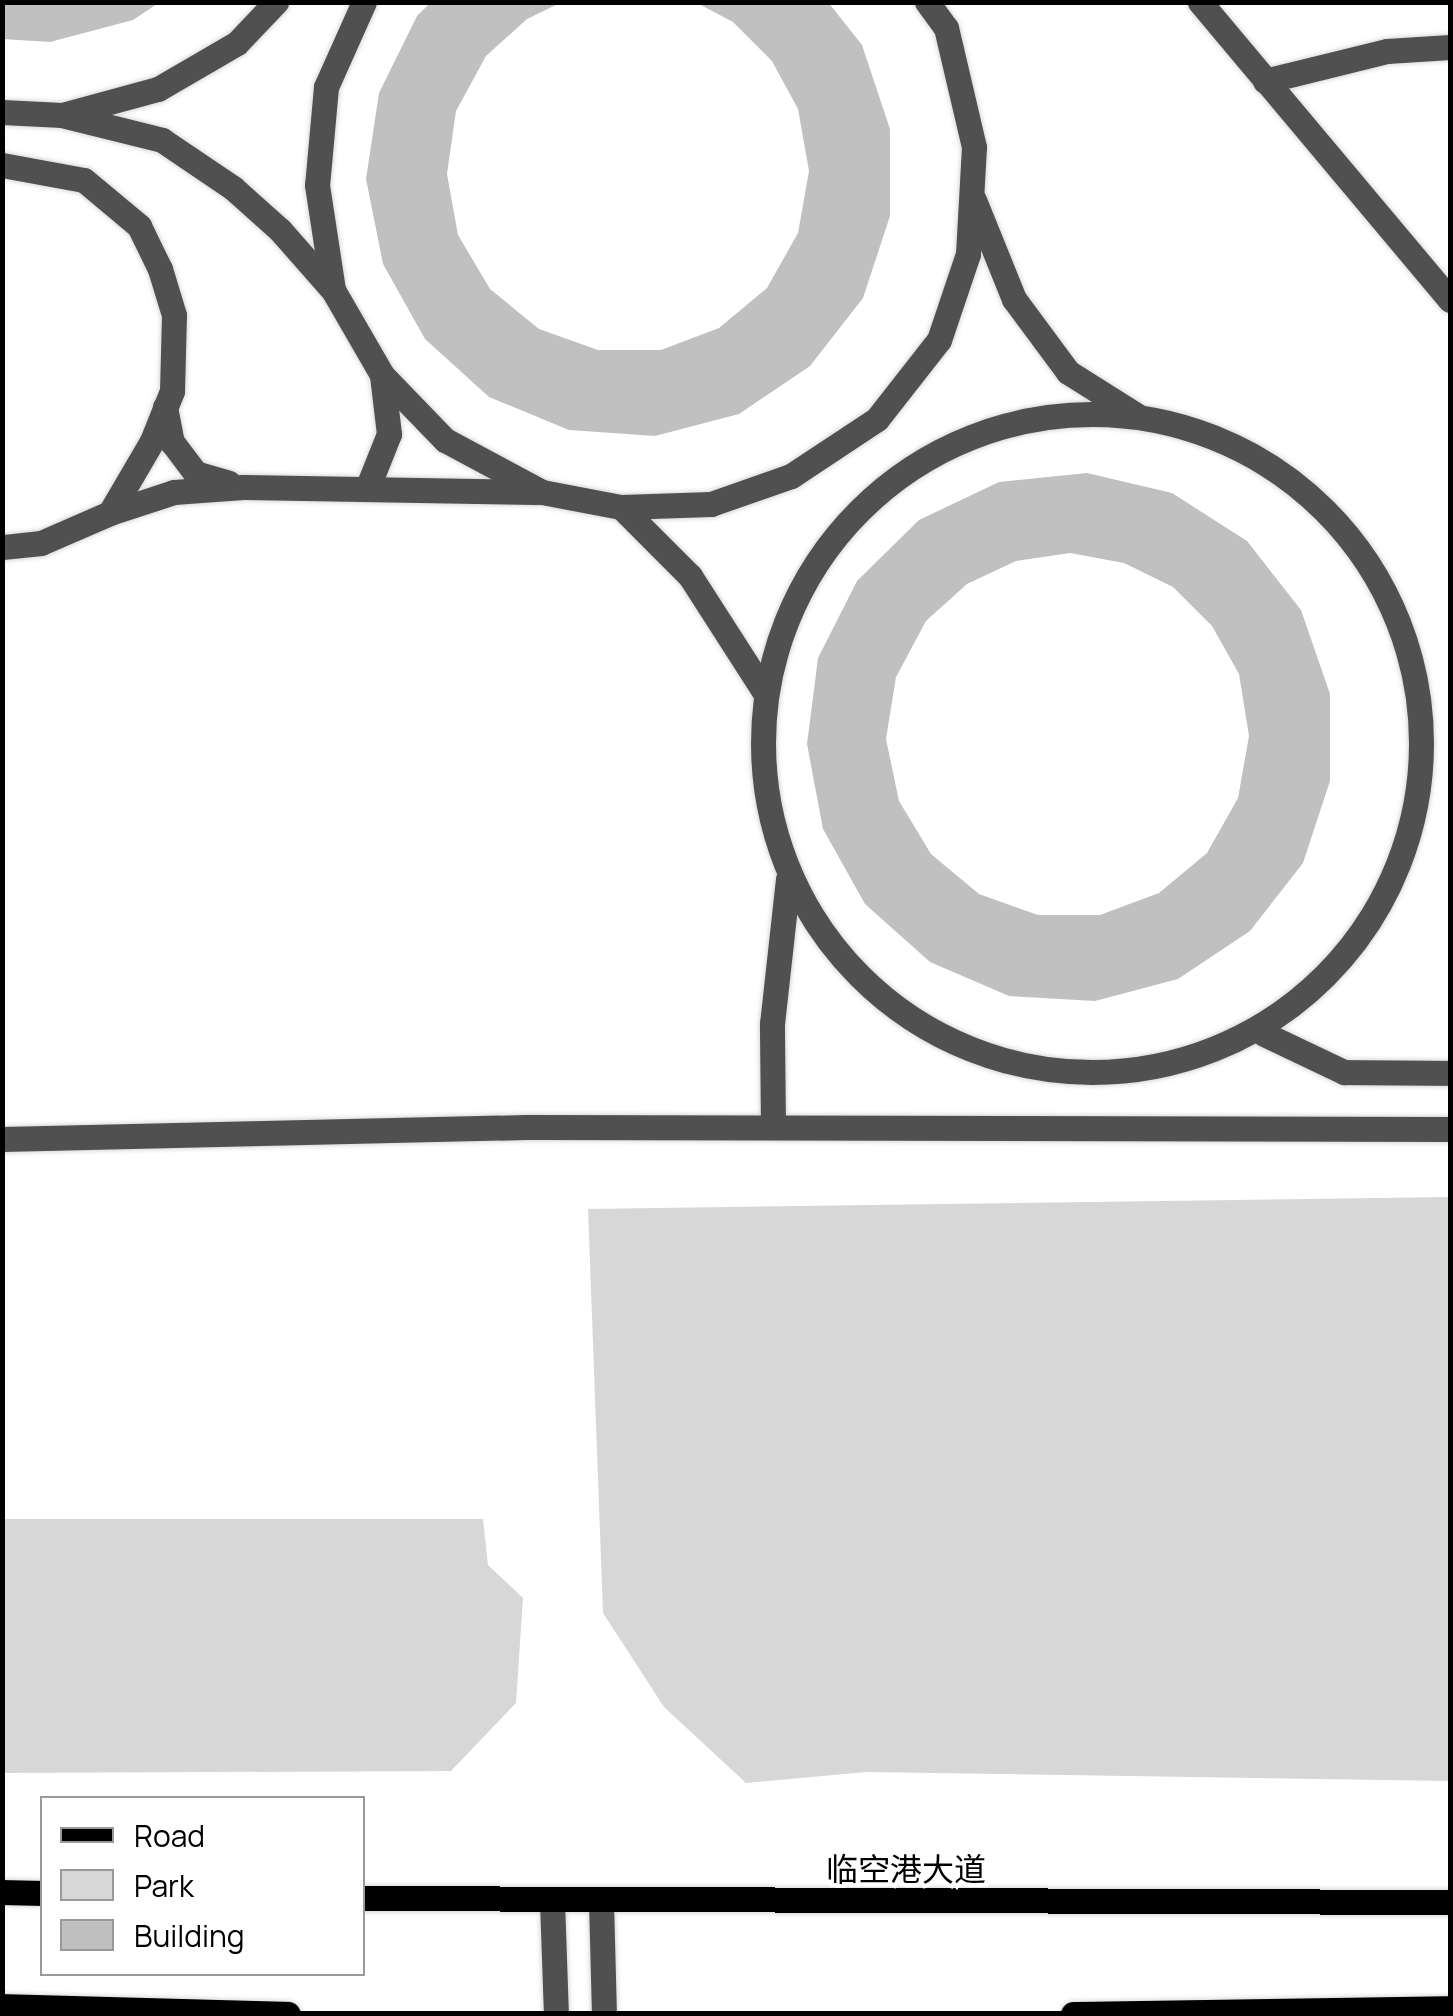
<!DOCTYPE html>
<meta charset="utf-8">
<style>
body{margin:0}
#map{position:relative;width:1453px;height:2016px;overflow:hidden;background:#fff;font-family:Manrope,"Noto Sans SC",sans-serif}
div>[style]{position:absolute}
.green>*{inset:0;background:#d7d7d7}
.building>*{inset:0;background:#c0c0c0}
.roads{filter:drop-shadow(0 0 2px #dbdbdb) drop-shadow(0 0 2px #dbdbdb)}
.minor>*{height:25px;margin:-12.5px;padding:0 12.5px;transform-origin:12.5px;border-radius:12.5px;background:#505050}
.minor>.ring{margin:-12.5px;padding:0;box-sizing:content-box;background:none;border:25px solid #505050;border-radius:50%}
.major>*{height:25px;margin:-12.5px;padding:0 12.5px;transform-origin:12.5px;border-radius:12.5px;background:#000}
span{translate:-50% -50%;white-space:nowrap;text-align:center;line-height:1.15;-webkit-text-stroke:8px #fff;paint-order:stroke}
.street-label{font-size:32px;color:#000}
.frame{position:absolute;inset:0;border:5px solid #000;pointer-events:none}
.legend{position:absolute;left:40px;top:1796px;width:325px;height:180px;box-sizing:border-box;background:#fff;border:2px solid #999;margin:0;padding:12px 18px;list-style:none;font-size:30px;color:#000}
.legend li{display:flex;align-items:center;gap:20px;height:50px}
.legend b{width:50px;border:2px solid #999}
</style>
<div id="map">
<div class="green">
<div style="clip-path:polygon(1450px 1197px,1450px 1781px,866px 1772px,746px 1783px,664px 1707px,603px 1613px,588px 1209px)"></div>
<div style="clip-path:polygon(2px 1519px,483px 1519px,488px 1565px,523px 1598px,516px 1703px,451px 1771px,3px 1773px)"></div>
</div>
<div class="building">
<div style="clip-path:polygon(2px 2px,160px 2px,133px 20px,50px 42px,2px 39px)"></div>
<div style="clip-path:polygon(431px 2px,562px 2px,527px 19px,486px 56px,456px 111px,447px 174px,458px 235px,490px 289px,539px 329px,598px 350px,661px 350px,719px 328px,767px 288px,798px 233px,809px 171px,798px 109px,772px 61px,733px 22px,695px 2px,828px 2px,862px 45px,890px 129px,890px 216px,863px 298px,810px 366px,739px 414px,655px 436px,569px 430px,489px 397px,425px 339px,383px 264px,366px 179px,379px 93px,417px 16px)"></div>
<div style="clip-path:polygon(evenodd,1087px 473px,1172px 493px,1247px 541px,1301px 610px,1330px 694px,1330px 781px,1303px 863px,1250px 931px,1178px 979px,1095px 1001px,1009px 996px,930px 962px,865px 904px,823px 829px,807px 744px,818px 658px,857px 581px,919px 520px,999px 482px,1087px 473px,1070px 553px,1124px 563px,1173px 587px,1212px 626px,1239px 674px,1249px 736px,1238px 798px,1207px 853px,1159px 893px,1100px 915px,1038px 915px,979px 894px,931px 854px,899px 801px,886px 739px,896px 677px,926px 621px,967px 584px,1016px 561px,1070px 553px)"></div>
</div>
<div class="roads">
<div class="minor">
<div style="left:364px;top:2px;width:93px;rotate:114.1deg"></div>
<div style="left:326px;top:87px;width:98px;rotate:95.2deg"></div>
<div style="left:317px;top:185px;width:106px;rotate:81.3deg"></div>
<div style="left:333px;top:290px;width:98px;rotate:60deg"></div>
<div style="left:382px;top:375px;width:91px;rotate:45.9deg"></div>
<div style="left:445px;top:440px;width:110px;rotate:28.2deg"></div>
<div style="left:542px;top:492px;width:80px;rotate:10.8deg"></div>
<div style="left:621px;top:507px;width:90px;rotate:-1.9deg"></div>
<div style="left:711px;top:504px;width:85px;rotate:-19.3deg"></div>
<div style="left:791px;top:476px;width:103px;rotate:-33.5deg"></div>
<div style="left:877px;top:419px;width:100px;rotate:-51.9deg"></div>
<div style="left:939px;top:340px;width:91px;rotate:-71.4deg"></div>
<div style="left:968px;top:254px;width:107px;rotate:-86.8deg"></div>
<div style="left:974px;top:147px;width:122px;rotate:-103.2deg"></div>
<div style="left:946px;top:28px;width:32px;rotate:-126deg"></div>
<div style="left:1200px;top:2px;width:389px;rotate:50deg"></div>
<div style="left:1265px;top:81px;width:126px;rotate:-13.8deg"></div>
<div style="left:1387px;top:51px;width:63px;rotate:-3.6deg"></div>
<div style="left:2px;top:112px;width:60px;rotate:2.9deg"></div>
<div style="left:62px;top:115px;width:99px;rotate:-15.2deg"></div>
<div style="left:158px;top:89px;width:91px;rotate:-30.2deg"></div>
<div style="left:237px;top:43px;width:57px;rotate:-46.4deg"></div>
<div style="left:62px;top:115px;width:103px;rotate:14deg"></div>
<div style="left:162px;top:140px;width:86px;rotate:34.1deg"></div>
<div style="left:233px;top:188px;width:63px;rotate:41.8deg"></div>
<div style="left:280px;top:230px;width:77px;rotate:48.7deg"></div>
<div style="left:2px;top:165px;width:83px;rotate:10.4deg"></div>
<div style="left:84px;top:180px;width:72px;rotate:39.9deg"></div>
<div style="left:139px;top:226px;width:48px;rotate:64deg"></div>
<div style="left:160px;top:269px;width:48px;rotate:73.1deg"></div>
<div style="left:174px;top:315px;width:76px;rotate:91.5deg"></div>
<div style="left:172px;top:391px;width:54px;rotate:111.8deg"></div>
<div style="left:152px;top:441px;width:83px;rotate:120.3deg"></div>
<div style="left:110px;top:513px;width:75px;rotate:156.5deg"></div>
<div style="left:41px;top:543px;width:39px;rotate:174deg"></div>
<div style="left:974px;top:200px;width:107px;rotate:68deg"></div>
<div style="left:1014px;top:299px;width:91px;rotate:53.5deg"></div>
<div style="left:1068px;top:372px;width:83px;rotate:32.2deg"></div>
<div style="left:165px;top:407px;width:36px;rotate:79deg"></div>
<div style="left:172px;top:442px;width:39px;rotate:53deg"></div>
<div style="left:195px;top:473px;width:35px;rotate:16deg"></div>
<div class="ring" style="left:763px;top:414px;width:633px;height:633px"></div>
<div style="left:367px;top:489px;width:59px;rotate:-68.2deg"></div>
<div style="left:389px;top:434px;width:59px;rotate:-96.8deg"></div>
<div style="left:621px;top:507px;width:98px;rotate:45deg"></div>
<div style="left:690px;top:576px;width:139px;rotate:57.3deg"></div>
<div style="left:110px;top:513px;width:67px;rotate:-18.2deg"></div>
<div style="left:174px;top:492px;width:69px;rotate:-4.1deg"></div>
<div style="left:243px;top:487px;width:293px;rotate:1deg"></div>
<div style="left:1264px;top:1034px;width:89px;rotate:25.4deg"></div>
<div style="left:1344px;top:1072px;width:106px;rotate:0.5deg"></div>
<div style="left:773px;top:1127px;width:103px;rotate:-90.6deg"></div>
<div style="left:772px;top:1024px;width:146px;rotate:-83.7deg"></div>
<div style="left:2px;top:1139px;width:524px;rotate:-1.31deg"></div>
<div style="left:526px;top:1127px;width:924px;rotate:0.12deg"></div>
<div style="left:552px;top:1901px;width:113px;rotate:88deg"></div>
<div style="left:601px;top:1901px;width:113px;rotate:88.5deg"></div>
</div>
<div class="major">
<div style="left:2px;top:1892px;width:40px;rotate:1.4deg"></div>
<div style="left:362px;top:1898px;width:1088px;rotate:0.21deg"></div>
<div style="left:2px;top:2006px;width:286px;rotate:1.6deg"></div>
<div style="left:1073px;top:2014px;width:377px;rotate:-0.9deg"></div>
</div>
</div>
<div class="street-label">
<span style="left:906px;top:1869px">临空港大道</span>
</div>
<div class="frame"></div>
<ul class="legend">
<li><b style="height:12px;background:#000"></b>Road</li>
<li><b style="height:28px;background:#d7d7d7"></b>Park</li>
<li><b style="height:28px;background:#c0c0c0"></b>Building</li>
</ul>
</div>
